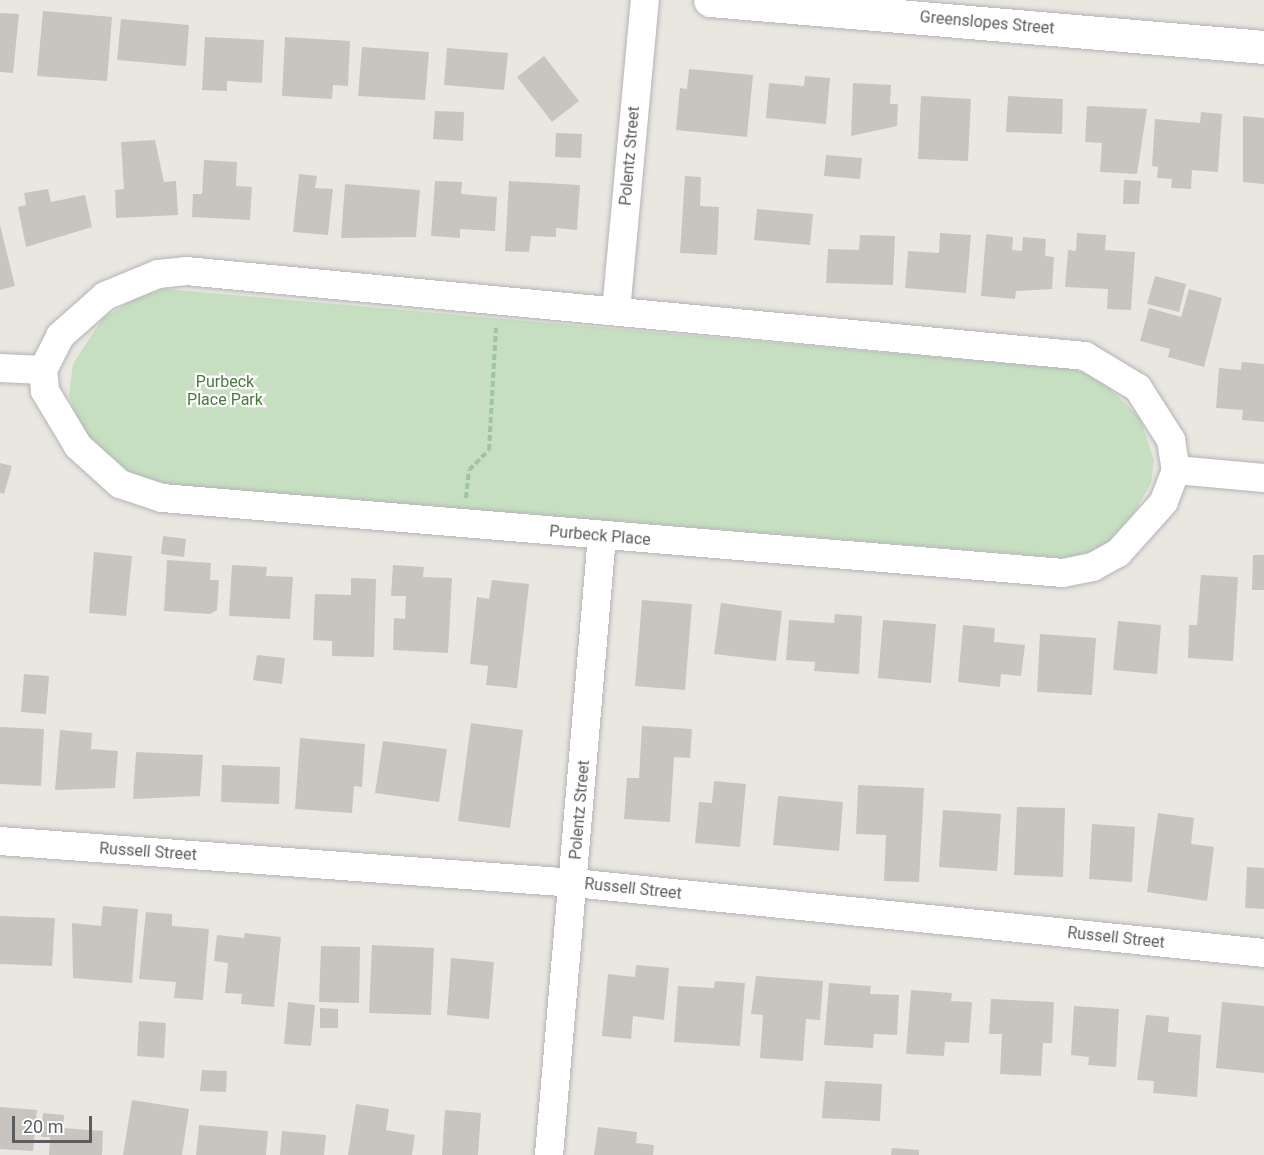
<!DOCTYPE html>
<style>
body{margin:0}
#map{position:relative;width:1264px;height:1155px;overflow:hidden;background:#eae7e1;font-family:Roboto,sans-serif}
div>[style]{position:absolute}
.green>*{inset:0;background:#c6dfc0}
.building>*{inset:0;background:#c8c4c0}
.path>*{height:4px;margin-top:-2px;transform-origin:0;background:repeating-linear-gradient(90deg,#9ec4a1 0 6px,transparent 0 9px)}
.roads{filter:drop-shadow(0 0 2px #b2b4b7) drop-shadow(0 0 2px #b2b4b7)}
.street>*{height:28px;margin:-14px;padding:0 14px;transform-origin:14px;border-radius:14px;background:#fff}
.secondary>*{height:33px;margin:-16.5px;padding:0 16.5px;transform-origin:16.5px;border-radius:16.5px;background:#fff}
span{translate:-50% -50%;white-space:nowrap;text-align:center;line-height:1.15;-webkit-text-stroke:4.5px #fff;paint-order:stroke}
.street-label{font-size:16px;color:#5a5e60}
.park-label{font-size:16px;color:#477b3e}
.scale{position:absolute;left:12px;top:1116px;width:80px;height:27px;box-sizing:border-box;border:3px solid #5a5e60;border-top:0;padding-left:8px;font-size:18px;line-height:21px;white-space:nowrap;color:#5a5e60;-webkit-text-stroke:4px #fff;paint-order:stroke}
</style>
<div id="map">
<div class="green">
<div style="clip-path:polygon(165px 289px,1071px 369px,1100px 379px,1140px 418px,1154px 460px,1151px 483px,1123px 532px,1097px 550px,1066px 558px,153px 483px,122px 471px,99px 452px,80px 426px,69px 396px,73px 364px,102px 319px,138px 297px)"></div>
</div>
<div class="building">
<div style="clip-path:polygon(43px 11px,112px 17px,107px 81px,37px 76px)"></div>
<div style="clip-path:polygon(0 13px,19px 14px,13px 73px,0 72px)"></div>
<div style="clip-path:polygon(121px 19px,189px 25px,186px 66px,117px 60px)"></div>
<div style="clip-path:polygon(205px 37px,264px 40px,262px 83px,227px 81px,227px 91px,202px 90px)"></div>
<div style="clip-path:polygon(285px 37px,350px 41px,348px 86px,333px 85px,332px 99px,282px 96px)"></div>
<div style="clip-path:polygon(362px 47px,429px 52px,425px 100px,358px 96px)"></div>
<div style="clip-path:polygon(447px 48px,508px 53px,504px 90px,444px 85px)"></div>
<div style="clip-path:polygon(544px 56px,579px 101px,552px 122px,517px 77px)"></div>
<div style="clip-path:polygon(689px 69px,753px 75px,747px 137px,676px 130px,680px 88px,687px 89px)"></div>
<div style="clip-path:polygon(805px 76px,830px 78px,826px 124px,766px 118px,769px 83px,804px 86px)"></div>
<div style="clip-path:polygon(853px 83px,891px 85px,890px 104px,898px 104px,897px 126px,851px 136px)"></div>
<div style="clip-path:polygon(921px 96px,971px 99px,968px 161px,918px 159px)"></div>
<div style="clip-path:polygon(1008px 96px,1063px 99px,1062px 134px,1006px 132px)"></div>
<div style="clip-path:polygon(1087px 106px,1147px 109px,1137px 174px,1100px 172px,1102px 143px,1085px 142px)"></div>
<div style="clip-path:polygon(435px 111px,464px 112px,463px 141px,433px 139px)"></div>
<div style="clip-path:polygon(1201px 112px,1222px 114px,1218px 172px,1192px 170px,1191px 189px,1171px 188px,1172px 179px,1157px 178px,1158px 167px,1152px 166px,1155px 119px,1200px 123px)"></div>
<div style="clip-path:polygon(1243px 116px,1264px 118px,1264px 184px,1243px 182px)"></div>
<div style="clip-path:polygon(556px 133px,582px 134px,581px 158px,555px 157px)"></div>
<div style="clip-path:polygon(155px 140px,164px 182px,176px 181px,178px 215px,116px 218px,115px 190px,124px 189px,121px 142px)"></div>
<div style="clip-path:polygon(826px 155px,862px 158px,860px 179px,824px 176px)"></div>
<div style="clip-path:polygon(204px 160px,237px 162px,236px 186px,252px 187px,250px 220px,192px 217px,193px 194px,202px 194px)"></div>
<div style="clip-path:polygon(299px 174px,317px 176px,315px 188px,333px 189px,328px 235px,293px 232px)"></div>
<div style="clip-path:polygon(685px 176px,701px 177px,700px 206px,719px 207px,717px 255px,680px 253px)"></div>
<div style="clip-path:polygon(1124px 180px,1141px 181px,1139px 204px,1123px 204px)"></div>
<div style="clip-path:polygon(435px 181px,462px 182px,461px 194px,497px 197px,495px 231px,460px 229px,460px 238px,431px 236px)"></div>
<div style="clip-path:polygon(509px 181px,580px 185px,577px 230px,556px 228px,556px 237px,531px 236px,529px 252px,505px 251px)"></div>
<div style="clip-path:polygon(345px 184px,420px 190px,416px 237px,341px 238px)"></div>
<div style="clip-path:polygon(48px 189px,51px 202px,85px 195px,92px 227px,26px 247px,18px 207px,26px 205px,24px 193px)"></div>
<div style="clip-path:polygon(757px 209px,813px 214px,810px 245px,754px 240px)"></div>
<div style="clip-path:polygon(0 225px,15px 286px,0 290px)"></div>
<div style="clip-path:polygon(940px 233px,971px 235px,966px 293px,905px 288px,908px 251px,939px 253px)"></div>
<div style="clip-path:polygon(1077px 233px,1106px 235px,1105px 250px,1135px 252px,1131px 310px,1107px 309px,1108px 289px,1065px 287px,1068px 250px,1076px 251px)"></div>
<div style="clip-path:polygon(986px 234px,1013px 237px,1012px 250px,1022px 251px,1023px 237px,1046px 239px,1045px 256px,1054px 257px,1052px 289px,1016px 291px,1015px 299px,981px 296px)"></div>
<div style="clip-path:polygon(860px 235px,895px 236px,893px 285px,826px 283px,828px 249px,859px 250px)"></div>
<div style="clip-path:polygon(1155px 276px,1186px 284px,1179px 312px,1147px 304px)"></div>
<div style="clip-path:polygon(1189px 289px,1222px 298px,1204px 367px,1168px 357px,1170px 349px,1140px 341px,1149px 308px,1181px 317px)"></div>
<div style="clip-path:polygon(1242px 362px,1264px 364px,1264px 422px,1242px 420px,1243px 410px,1216px 408px,1219px 368px,1241px 370px)"></div>
<div style="clip-path:polygon(0 463px,12px 466px,4px 494px,0 493px)"></div>
<div style="clip-path:polygon(163px 536px,186px 539px,184px 557px,161px 554px)"></div>
<div style="clip-path:polygon(94px 552px,132px 556px,126px 616px,89px 613px)"></div>
<div style="clip-path:polygon(1253px 555px,1264px 555px,1264px 590px,1252px 590px)"></div>
<div style="clip-path:polygon(167px 560px,211px 563px,210px 580px,219px 580px,217px 610px,210px 614px,164px 611px)"></div>
<div style="clip-path:polygon(232px 565px,267px 567px,266px 576px,293px 577px,290px 619px,229px 616px)"></div>
<div style="clip-path:polygon(393px 565px,424px 567px,423px 577px,452px 578px,448px 653px,393px 650px,394px 618px,405px 619px,406px 596px,391px 596px)"></div>
<div style="clip-path:polygon(1201px 575px,1238px 577px,1233px 661px,1188px 658px,1189px 625px,1197px 625px)"></div>
<div style="clip-path:polygon(351px 578px,376px 579px,374px 657px,332px 656px,332px 641px,313px 640px,315px 594px,351px 595px)"></div>
<div style="clip-path:polygon(492px 580px,529px 584px,517px 688px,486px 685px,488px 666px,470px 664px,477px 597px,489px 599px)"></div>
<div style="clip-path:polygon(642px 600px,692px 604px,685px 690px,635px 686px)"></div>
<div style="clip-path:polygon(721px 603px,782px 611px,776px 661px,714px 654px)"></div>
<div style="clip-path:polygon(835px 614px,862px 616px,859px 674px,814px 671px,815px 662px,786px 660px,789px 620px,834px 623px)"></div>
<div style="clip-path:polygon(883px 620px,936px 624px,931px 683px,878px 678px)"></div>
<div style="clip-path:polygon(1118px 621px,1161px 625px,1157px 674px,1113px 670px)"></div>
<div style="clip-path:polygon(963px 625px,995px 628px,994px 642px,1025px 645px,1021px 676px,1001px 674px,1000px 687px,958px 682px)"></div>
<div style="clip-path:polygon(1040px 634px,1096px 638px,1092px 695px,1037px 692px)"></div>
<div style="clip-path:polygon(257px 655px,285px 658px,282px 684px,253px 680px)"></div>
<div style="clip-path:polygon(24px 674px,49px 676px,46px 714px,21px 712px)"></div>
<div style="clip-path:polygon(471px 723px,523px 730px,510px 828px,458px 821px)"></div>
<div style="clip-path:polygon(642px 726px,692px 729px,690px 758px,674px 757px,670px 822px,624px 819px,627px 778px,639px 778px)"></div>
<div style="clip-path:polygon(0 727px,44px 729px,41px 786px,0 784px)"></div>
<div style="clip-path:polygon(60px 730px,92px 733px,91px 749px,118px 751px,115px 788px,55px 790px)"></div>
<div style="clip-path:polygon(300px 738px,365px 744px,362px 787px,354px 786px,352px 813px,295px 809px)"></div>
<div style="clip-path:polygon(383px 741px,447px 749px,439px 802px,375px 793px)"></div>
<div style="clip-path:polygon(136px 752px,203px 755px,200px 796px,133px 799px)"></div>
<div style="clip-path:polygon(222px 765px,280px 767px,279px 804px,221px 802px)"></div>
<div style="clip-path:polygon(714px 781px,746px 784px,740px 847px,695px 843px,699px 802px,712px 803px)"></div>
<div style="clip-path:polygon(858px 785px,924px 788px,919px 882px,884px 881px,886px 835px,856px 834px)"></div>
<div style="clip-path:polygon(778px 796px,843px 802px,839px 851px,773px 845px)"></div>
<div style="clip-path:polygon(1017px 807px,1065px 808px,1063px 877px,1014px 875px)"></div>
<div style="clip-path:polygon(943px 810px,1001px 814px,997px 871px,939px 867px)"></div>
<div style="clip-path:polygon(1158px 813px,1194px 818px,1191px 844px,1214px 847px,1207px 901px,1147px 892px)"></div>
<div style="clip-path:polygon(1092px 824px,1135px 827px,1132px 882px,1089px 879px)"></div>
<div style="clip-path:polygon(1247px 867px,1264px 868px,1264px 909px,1245px 908px)"></div>
<div style="clip-path:polygon(103px 906px,138px 909px,132px 983px,73px 978px,72px 923px,101px 926px)"></div>
<div style="clip-path:polygon(146px 912px,172px 914px,172px 926px,209px 929px,203px 1000px,174px 998px,176px 982px,139px 979px)"></div>
<div style="clip-path:polygon(0 916px,55px 918px,52px 966px,0 964px)"></div>
<div style="clip-path:polygon(245px 933px,281px 937px,274px 1007px,241px 1004px,242px 994px,225px 993px,228px 963px,214px 961px,217px 935px,244px 938px)"></div>
<div style="clip-path:polygon(372px 945px,434px 948px,431px 1015px,369px 1013px)"></div>
<div style="clip-path:polygon(321px 946px,360px 947px,359px 1003px,319px 1002px)"></div>
<div style="clip-path:polygon(451px 958px,494px 962px,489px 1019px,447px 1015px)"></div>
<div style="clip-path:polygon(636px 965px,669px 968px,664px 1020px,633px 1016px,631px 1039px,602px 1036px,608px 974px,635px 977px)"></div>
<div style="clip-path:polygon(756px 976px,823px 981px,820px 1020px,806px 1019px,803px 1061px,760px 1058px,763px 1015px,751px 1014px)"></div>
<div style="clip-path:polygon(715px 981px,745px 983px,740px 1046px,674px 1042px,678px 986px,714px 988px)"></div>
<div style="clip-path:polygon(829px 983px,871px 986px,870px 994px,899px 995px,897px 1035px,874px 1034px,873px 1048px,824px 1045px)"></div>
<div style="clip-path:polygon(911px 990px,952px 993px,951px 1001px,972px 1002px,969px 1043px,945px 1042px,944px 1056px,906px 1054px)"></div>
<div style="clip-path:polygon(991px 999px,1054px 1002px,1052px 1043px,1043px 1043px,1041px 1076px,1000px 1074px,1002px 1034px,989px 1034px)"></div>
<div style="clip-path:polygon(288px 1002px,315px 1005px,311px 1046px,284px 1044px)"></div>
<div style="clip-path:polygon(1222px 1002px,1264px 1006px,1264px 1073px,1216px 1068px)"></div>
<div style="clip-path:polygon(1074px 1006px,1119px 1009px,1116px 1067px,1088px 1065px,1089px 1057px,1071px 1055px)"></div>
<div style="clip-path:polygon(320px 1008px,338px 1009px,338px 1028px,320px 1028px)"></div>
<div style="clip-path:polygon(1146px 1015px,1169px 1017px,1168px 1032px,1201px 1035px,1197px 1097px,1153px 1093px,1154px 1081px,1137px 1080px)"></div>
<div style="clip-path:polygon(139px 1021px,166px 1023px,164px 1058px,137px 1056px)"></div>
<div style="clip-path:polygon(202px 1070px,227px 1071px,226px 1092px,200px 1091px)"></div>
<div style="clip-path:polygon(825px 1081px,882px 1084px,880px 1121px,822px 1118px)"></div>
<div style="clip-path:polygon(132px 1100px,189px 1109px,182px 1155px,123px 1155px)"></div>
<div style="clip-path:polygon(356px 1104px,389px 1109px,386px 1130px,415px 1135px,412px 1155px,348px 1155px)"></div>
<div style="clip-path:polygon(0 1107px,37px 1110px,33px 1151px,0 1149px)"></div>
<div style="clip-path:polygon(445px 1110px,481px 1113px,478px 1155px,442px 1155px)"></div>
<div style="clip-path:polygon(43px 1113px,64px 1115px,63px 1128px,103px 1131px,102px 1155px,49px 1155px,50px 1137px,41px 1137px)"></div>
<div style="clip-path:polygon(199px 1125px,268px 1131px,266px 1155px,196px 1155px)"></div>
<div style="clip-path:polygon(598px 1127px,637px 1132px,636px 1143px,654px 1145px,653px 1155px,594px 1155px)"></div>
<div style="clip-path:polygon(282px 1131px,326px 1135px,324px 1155px,280px 1155px)"></div>
<div style="clip-path:polygon(892px 1148px,919px 1150px,919px 1155px,891px 1155px)"></div>
</div>
<div class="path">
<div style="left:466px;top:498px;width:28px;rotate:-84deg"></div>
<div style="left:469px;top:470px;width:28px;rotate:-45deg"></div>
<div style="left:489px;top:450px;width:122px;rotate:-86.7deg"></div>
</div>
<div class="roads">
<div class="street">
<div style="left:186px;top:271px;width:903px;rotate:5.4deg"></div>
<div style="left:1085px;top:356px;width:62px;rotate:31.1deg"></div>
<div style="left:1138px;top:388px;width:62px;rotate:57.6deg"></div>
<div style="left:1171px;top:440px;width:30px;rotate:81deg"></div>
<div style="left:1176px;top:470px;width:34px;rotate:111deg"></div>
<div style="left:1164px;top:502px;width:69px;rotate:132deg"></div>
<div style="left:1118px;top:553px;width:29px;rotate:151deg"></div>
<div style="left:1093px;top:567px;width:31px;rotate:169deg"></div>
<div style="left:1063px;top:573px;width:904px;rotate:-175.24deg"></div>
<div style="left:162px;top:498px;width:44px;rotate:-161.6deg"></div>
<div style="left:120px;top:484px;width:57px;rotate:-137.9deg"></div>
<div style="left:78px;top:446px;width:64px;rotate:-121deg"></div>
<div style="left:45px;top:391px;width:21px;rotate:-95deg"></div>
<div style="left:43px;top:370px;width:38px;rotate:-63deg"></div>
<div style="left:60px;top:336px;width:60px;rotate:-41.6deg"></div>
<div style="left:105px;top:296px;width:57px;rotate:-22.5deg"></div>
<div style="left:158px;top:274px;width:28px;rotate:-6deg"></div>
<div style="left:616px;top:311px;width:312px;rotate:-84.7deg"></div>
<div style="left:0;top:368px;width:43px;rotate:2.7deg"></div>
<div style="left:1176px;top:470px;width:88px;rotate:5.2deg"></div>
<div style="left:0;top:841px;width:576px;rotate:4.18deg"></div>
<div style="left:574px;top:883px;width:694px;rotate:5.79deg"></div>
<div style="left:549px;top:1155px;width:621px;rotate:-85.11deg"></div>
</div>
<div class="secondary">
<div style="left:710px;top:0;width:556px;rotate:4.85deg"></div>
</div>
</div>
<div class="street-label">
<span style="left:987px;top:23px;rotate:5deg">Greenslopes Street</span>
<span style="left:630px;top:156px;rotate:-85deg">Polentz Street</span>
<span style="left:600px;top:536px;rotate:5deg">Purbeck Place</span>
<span style="left:580px;top:810px;rotate:-85deg">Polentz Street</span>
<span style="left:148px;top:852px;rotate:4deg">Russell Street</span>
<span style="left:633px;top:889px;rotate:6deg">Russell Street</span>
<span style="left:1116px;top:938px;rotate:6deg">Russell Street</span>
</div>
<div class="park-label">
<span style="left:225px;top:391px">Purbeck<br>Place Park</span>
</div>
<div class="scale">20 m</div>
</div>
